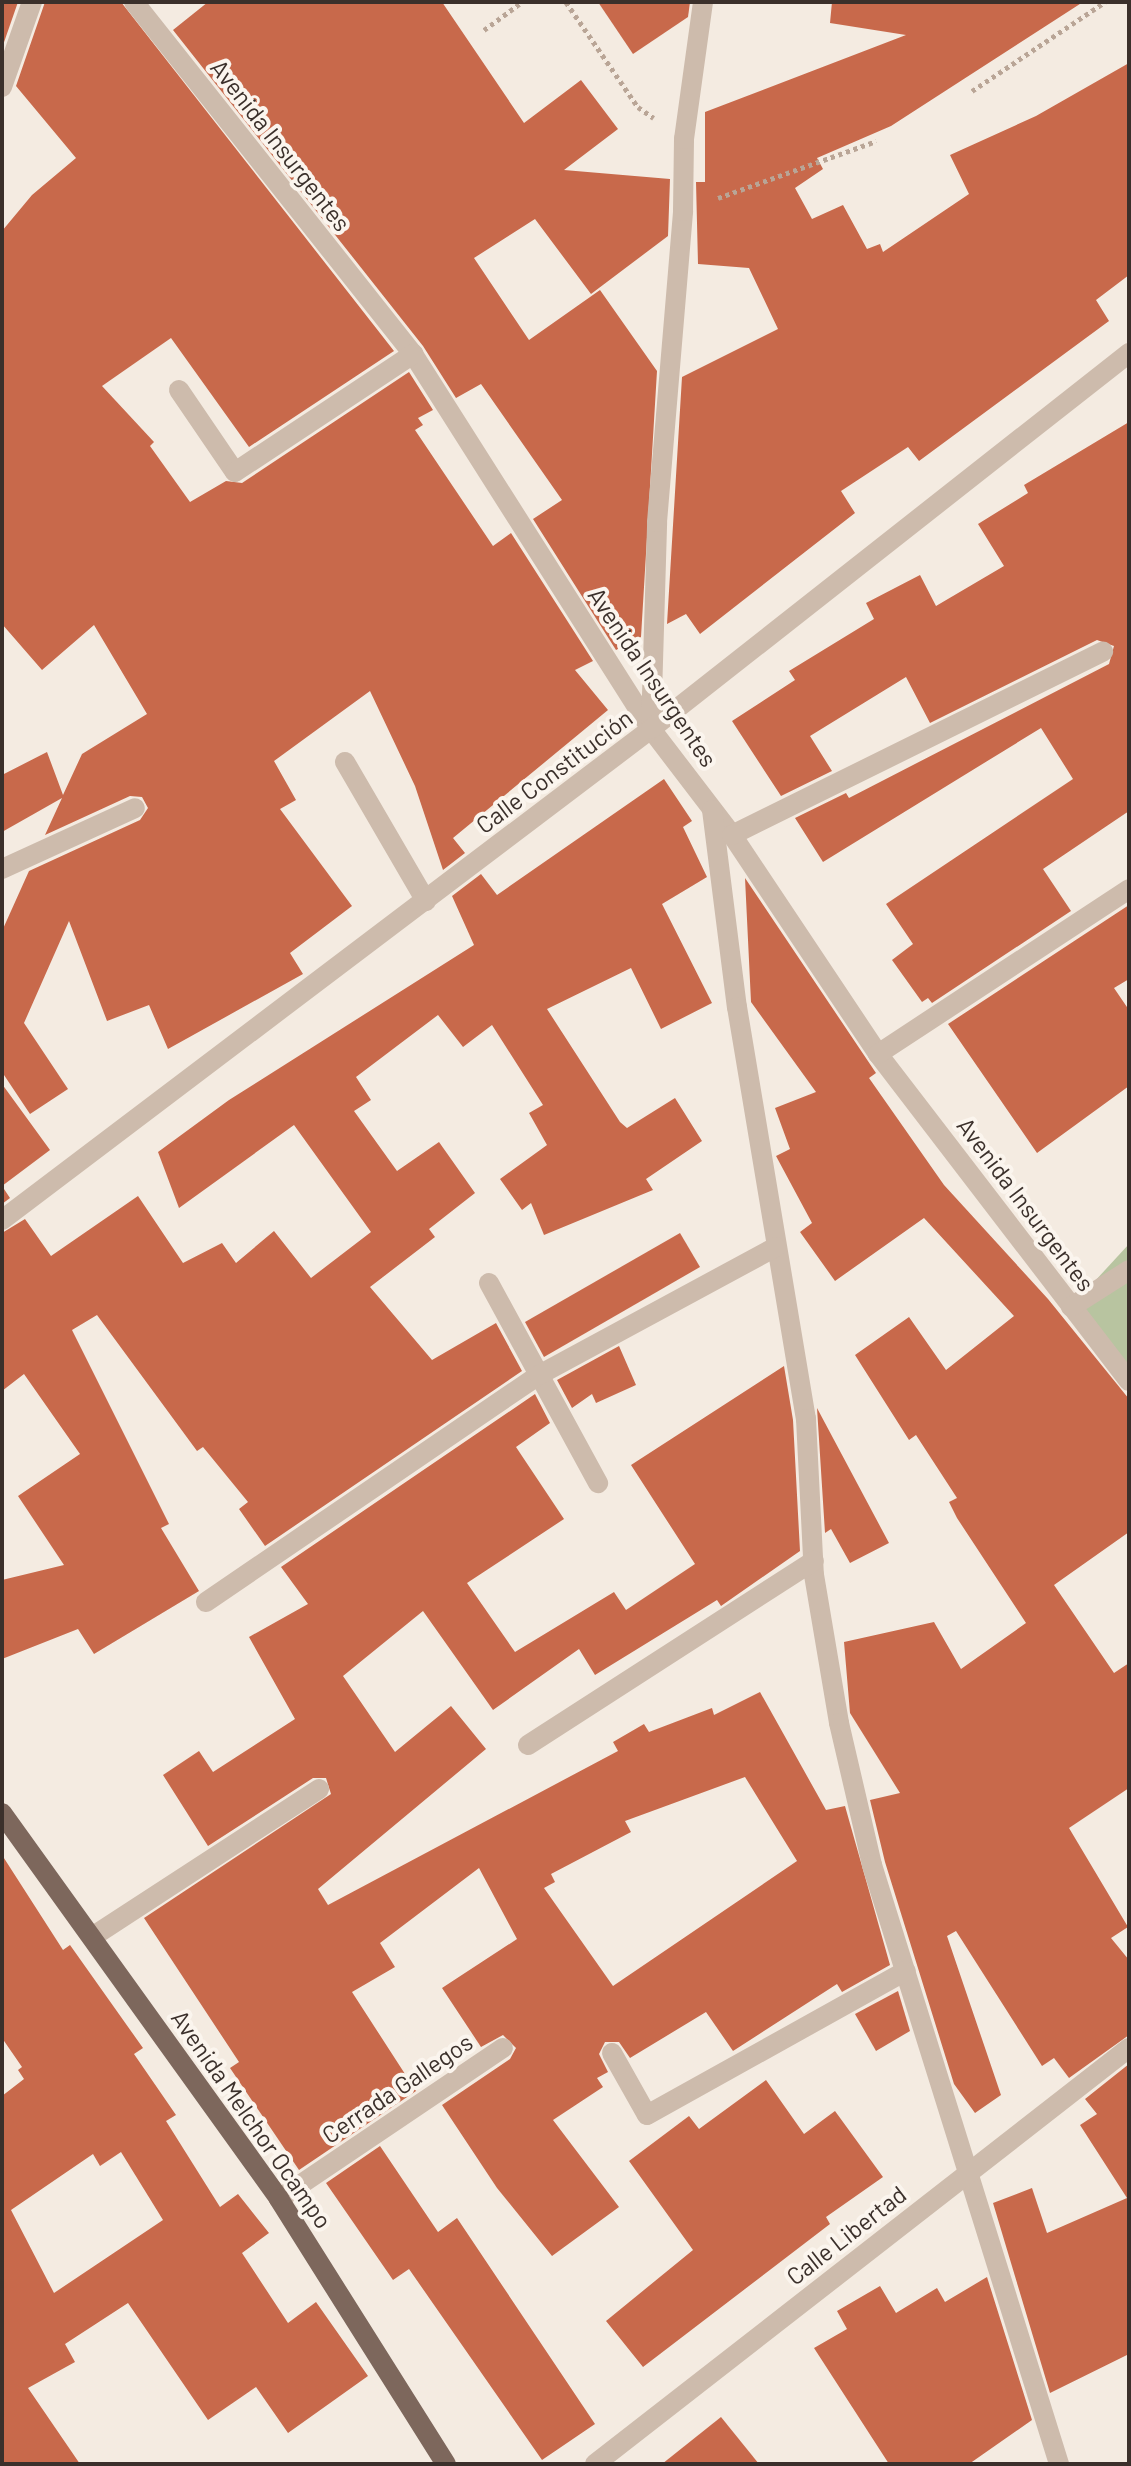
<!DOCTYPE html>
<meta charset="utf-8">
<style>
body{margin:0}
#map{position:relative;width:1131px;height:2466px;overflow:hidden;background:#f4ebe1;font-family:Barlow,sans-serif}
div>[style]{position:absolute}
.green>*{inset:0;background:#b8c4a0}
.building>*{inset:0;background:#c8694b}
.path>*{height:5px;margin-top:-2.5px;transform-origin:0;background:repeating-linear-gradient(90deg,#b9a596 0 4px,transparent 0 8px)}
.minor>*{height:20px;margin:-10px;padding:0 10px;transform-origin:10px;border-radius:10px;background:#cdbbac}
.major>*{height:20px;margin:-10px;padding:0 10px;transform-origin:10px;border-radius:10px;background:#7d675c}
span{translate:-50% -50%;white-space:nowrap;text-align:center;line-height:1.15;-webkit-text-stroke:8px #fbf5ee;paint-order:stroke}
.street-label{font-size:24px;color:#3b302b}
.frame{position:absolute;inset:0;border:4px solid #3b302b;pointer-events:none}
</style>
<div id="map">
<div class="green">
<div style="clip-path:polygon(1129px 1244px,1129px 1384px,1071px 1307px)"></div>
</div>
<div class="building">
<div style="clip-path:polygon(2px 2px,18px 2px,2px 48px)"></div>
<div style="clip-path:polygon(45px 2px,121px 2px,394px 351px,249px 447px,171px 338px,102px 386px,154px 442px,150px 446px,190px 502px,226px 481px,242px 483px,409px 372px,433px 410px,418px 418px,423px 425px,415px 430px,493px 546px,511px 533px,593px 661px,575px 670px,608px 710px,453px 838px,465px 853px,443px 870px,415px 786px,370px 691px,274px 761px,296px 800px,280px 809px,352px 906px,290px 953px,303px 974px,168px 1049px,149px 1005px,107px 1021px,69px 921px,24px 1023px,68px 1089px,30px 1114px,2px 1072px,2px 931px,29px 871px,140px 820px,148px 808px,142px 797px,130px 796px,45px 835px,62px 798px,2px 832px,2px 775px,47px 752px,63px 795px,82px 754px,147px 714px,94px 625px,42px 670px,2px 624px,2px 231px,32px 195px,76px 158px,16px 86px)"></div>
<div style="clip-path:polygon(208px 2px,442px 2px,524px 123px,581px 80px,618px 129px,564px 170px,670px 179px,668px 236px,591px 294px,535px 219px,474px 258px,529px 340px,600px 290px,657px 371px,641px 637px,616px 650px,533px 519px,562px 500px,481px 384px,456px 398px,423px 346px,173px 30px)"></div>
<div style="clip-path:polygon(598px 2px,690px 2px,688px 17px,633px 54px)"></div>
<div style="clip-path:polygon(832px 2px,1083px 2px,891px 126px,817px 158px,823px 169px,795px 188px,812px 219px,843px 205px,867px 249px,880px 244px,883px 252px,969px 194px,950px 155px,1036px 116px,1129px 63px,1129px 275px,1096px 300px,1109px 321px,919px 461px,908px 447px,841px 491px,855px 513px,700px 634px,686px 614px,667px 624px,682px 377px,778px 329px,749px 268px,698px 264px,696px 182px,705px 182px,705px 112px,906px 35px,830px 23px)"></div>
<div style="clip-path:polygon(1129px 422px,1129px 811px,1043px 869px,1071px 911px,932px 1003px,928px 998px,922px 1002px,892px 960px,913px 944px,886px 904px,1073px 779px,1041px 728px,823px 862px,795px 818px,846px 793px,849px 798px,1109px 664px,1114px 646px,1097px 640px,930px 723px,906px 677px,810px 736px,832px 771px,781px 796px,732px 721px,795px 680px,789px 671px,874px 619px,866px 603px,920px 575px,936px 606px,1004px 566px,978px 524px,1028px 493px,1024px 485px)"></div>
<div style="clip-path:polygon(664px 779px,692px 821px,683px 827px,707px 877px,662px 904px,712px 1003px,661px 1029px,631px 968px,547px 1009px,620px 1122px,627px 1128px,675px 1098px,702px 1141px,646px 1179px,653px 1190px,544px 1235px,531px 1203px,522px 1210px,500px 1179px,547px 1145px,529px 1113px,543px 1105px,492px 1025px,463px 1047px,438px 1015px,356px 1077px,371px 1100px,354px 1111px,397px 1171px,439px 1142px,475px 1193px,429px 1229px,435px 1237px,370px 1287px,432px 1360px,496px 1323px,522px 1371px,265px 1546px,239px 1509px,248px 1502px,203px 1447px,197px 1451px,97px 1315px,72px 1330px,169px 1524px,161px 1528px,199px 1591px,94px 1654px,78px 1629px,2px 1659px,2px 1580px,64px 1565px,18px 1496px,80px 1454px,24px 1374px,2px 1391px,2px 1233px,25px 1219px,51px 1256px,138px 1196px,183px 1263px,222px 1243px,236px 1263px,274px 1231px,311px 1278px,371px 1232px,294px 1125px,179px 1208px,158px 1152px,229px 1100px,474px 945px,452px 896px,481px 874px,497px 895px)"></div>
<div style="clip-path:polygon(745px 878px,876px 1073px,869px 1078px,944px 1185px,1048px 1299px,1129px 1399px,1129px 1532px,1054px 1585px,1114px 1673px,1129px 1663px,1129px 1788px,1069px 1828px,1128px 1927px,1111px 1938px,1129px 1960px,1129px 2035px,1069px 2078px,1054px 2058px,1042px 2066px,956px 1931px,947px 1936px,1001px 2095px,975px 2113px,954px 2084px,885px 1862px,870px 1800px,900px 1793px,850px 1713px,844px 1642px,934px 1622px,961px 1669px,1026px 1623px,957px 1518px,949px 1502px,957px 1498px,916px 1435px,909px 1440px,855px 1355px,909px 1317px,946px 1370px,1014px 1316px,924px 1218px,835px 1281px,800px 1232px,812px 1223px,776px 1156px,790px 1149px,775px 1108px,816px 1092px,751px 1002px)"></div>
<div style="clip-path:polygon(1129px 905px,1129px 979px,1114px 988px,1129px 1010px,1129px 1086px,1037px 1153px,948px 1024px)"></div>
<div style="clip-path:polygon(2px 1084px,50px 1150px,2px 1186px,10px 1198px,2px 1204px)"></div>
<div style="clip-path:polygon(680px 1233px,700px 1267px,544px 1357px,525px 1322px)"></div>
<div style="clip-path:polygon(619px 1346px,636px 1385px,596px 1403px,592px 1394px,572px 1408px,557px 1380px)"></div>
<div style="clip-path:polygon(evenodd,784px 1366px,793px 1420px,800px 1551px,721px 1606px,717px 1600px,595px 1675px,579px 1649px,493px 1710px,423px 1611px,343px 1676px,395px 1752px,451px 1706px,486px 1749px,318px 1889px,328px 1905px,618px 1751px,613px 1742px,644px 1724px,649px 1732px,712px 1708px,714px 1715px,760px 1692px,826px 1810px,845px 1806px,890px 1965px,842px 1992px,837px 1984px,733px 2051px,706px 2012px,630px 2058px,619px 2042px,605px 2042px,599px 2054px,608px 2072px,597px 2078px,603px 2087px,553px 2120px,619px 2207px,552px 2256px,497px 2188px,442px 2105px,510px 2059px,516px 2048px,503px 2035px,481px 2047px,442px 1988px,517px 1939px,479px 1868px,380px 1943px,395px 1967px,352px 1992px,416px 2091px,299px 2170px,230px 2068px,239px 2062px,144px 1918px,331px 1794px,326px 1778px,313px 1778px,208px 1846px,163px 1775px,199px 1751px,213px 1772px,295px 1719px,249px 1637px,308px 1604px,281px 1567px,535px 1394px,550px 1423px,516px 1447px,564px 1519px,467px 1583px,515px 1652px,614px 1592px,626px 1610px,695px 1564px,631px 1465px,784px 1366px,745px 1777px,797px 1861px,613px 1986px,544px 1888px,555px 1882px,551px 1874px,631px 1832px,625px 1821px,745px 1777px)"></div>
<div style="clip-path:polygon(817px 1408px,889px 1543px,850px 1563px,831px 1529px,825px 1533px)"></div>
<div style="clip-path:polygon(evenodd,2px 1855px,63px 1950px,70px 1945px,143px 2048px,134px 2054px,176px 2115px,166px 2121px,220px 2207px,238px 2194px,269px 2233px,242px 2253px,288px 2323px,316px 2302px,368px 2376px,288px 2433px,256px 2387px,208px 2420px,128px 2303px,65px 2344px,75px 2362px,28px 2388px,80px 2464px,2px 2464px,2px 2096px,24px 2079px,18px 2070px,22px 2067px,2px 2038px,2px 1855px,121px 2152px,163px 2220px,54px 2293px,11px 2210px,93px 2154px,100px 2166px,121px 2152px)"></div>
<div style="clip-path:polygon(898px 1991px,910px 2031px,876px 2051px,855px 2014px)"></div>
<div style="clip-path:polygon(1129px 2064px,1129px 2354px,1050px 2393px,993px 2203px,1032px 2188px,1047px 2233px,1127px 2198px,1080px 2125px,1097px 2114px,1085px 2099px)"></div>
<div style="clip-path:polygon(766px 2080px,804px 2134px,835px 2111px,883px 2177px,826px 2217px,830px 2224px,643px 2367px,606px 2321px,693px 2250px,629px 2161px,689px 2116px,699px 2129px)"></div>
<div style="clip-path:polygon(380px 2146px,438px 2232px,457px 2218px,595px 2424px,542px 2460px,409px 2269px,393px 2280px,326px 2183px)"></div>
<div style="clip-path:polygon(987px 2277px,1032px 2420px,969px 2464px,889px 2464px,814px 2348px,847px 2329px,837px 2311px,880px 2286px,896px 2313px,937px 2288px,945px 2302px)"></div>
<div style="clip-path:polygon(721px 2417px,759px 2464px,662px 2464px)"></div>
</div>
<div class="path">
<div style="left:566px;top:2px;width:127px;rotate:55.6deg"></div>
<div style="left:638px;top:107px;width:19px;rotate:35deg"></div>
<div style="left:484px;top:30px;width:47px;rotate:-36.4deg"></div>
<div style="left:972px;top:91px;width:160px;rotate:-33.8deg"></div>
<div style="left:718px;top:198px;width:168px;rotate:-19.8deg"></div>
</div>
<div class="minor">
<div style="left:134px;top:2px;width:449px;rotate:51.6deg"></div>
<div style="left:413px;top:354px;width:444px;rotate:57.6deg"></div>
<div style="left:651px;top:729px;width:133px;rotate:52.6deg"></div>
<div style="left:732px;top:835px;width:263px;rotate:56.3deg"></div>
<div style="left:878px;top:1054px;width:412px;rotate:52.5deg"></div>
<div style="left:2px;top:87px;width:90px;rotate:-70.6deg"></div>
<div style="left:179px;top:390px;width:99px;rotate:55.7deg"></div>
<div style="left:235px;top:472px;width:214px;rotate:-33.5deg"></div>
<div style="left:651px;top:729px;width:207px;rotate:-88.3deg"></div>
<div style="left:657px;top:522px;width:312px;rotate:-85.2deg"></div>
<div style="left:683px;top:211px;width:72px;rotate:-89.2deg"></div>
<div style="left:684px;top:139px;width:138px;rotate:-82.1deg"></div>
<div style="left:345px;top:762px;width:161px;rotate:59.8deg"></div>
<div style="left:712px;top:810px;width:199px;rotate:82.8deg"></div>
<div style="left:737px;top:1007px;width:418px;rotate:80.5deg"></div>
<div style="left:806px;top:1419px;width:156px;rotate:87.1deg"></div>
<div style="left:814px;top:1575px;width:150px;rotate:80.4deg"></div>
<div style="left:839px;top:1723px;width:146px;rotate:76.9deg"></div>
<div style="left:872px;top:1865px;width:628px;rotate:72.66deg"></div>
<div style="left:732px;top:835px;width:414px;rotate:-26.3deg"></div>
<div style="left:2px;top:869px;width:146px;rotate:-24.6deg"></div>
<div style="left:878px;top:1054px;width:300px;rotate:-33.3deg"></div>
<div style="left:2px;top:1220px;width:814px;rotate:-37.11deg"></div>
<div style="left:651px;top:729px;width:608px;rotate:-38.19deg"></div>
<div style="left:489px;top:1283px;width:228px;rotate:61.4deg"></div>
<div style="left:1071px;top:1307px;width:69px;rotate:-32.5deg"></div>
<div style="left:206px;top:1602px;width:403px;rotate:-34.3deg"></div>
<div style="left:539px;top:1375px;width:269px;rotate:-28.4deg"></div>
<div style="left:528px;top:1745px;width:340px;rotate:-32.8deg"></div>
<div style="left:92px;top:1937px;width:271px;rotate:-33.1deg"></div>
<div style="left:612px;top:2053px;width:71px;rotate:60.6deg"></div>
<div style="left:647px;top:2115px;width:296px;rotate:-29.1deg"></div>
<div style="left:279px;top:2199px;width:270px;rotate:-34deg"></div>
<div style="left:595px;top:2464px;width:677px;rotate:-37.92deg"></div>
</div>
<div class="major">
<div style="left:2px;top:1813px;width:475px;rotate:54.3deg"></div>
<div style="left:279px;top:2199px;width:313px;rotate:57.8deg"></div>
</div>
<div class="street-label">
<span style="left:281px;top:145px;rotate:52deg">Avenida Insurgentes</span>
<span style="left:653px;top:677px;rotate:56deg">Avenida Insurgentes</span>
<span style="left:554px;top:771px;rotate:-37deg">Calle Constitución</span>
<span style="left:1026px;top:1204px;rotate:53deg">Avenida Insurgentes</span>
<span style="left:397px;top:2088px;rotate:-34deg">Cerrada Gallegos</span>
<span style="left:252px;top:2119px;rotate:55deg">Avenida Melchor Ocampo</span>
<span style="left:846px;top:2235px;rotate:-38deg">Calle Libertad</span>
</div>
<div class="frame"></div>
</div>
